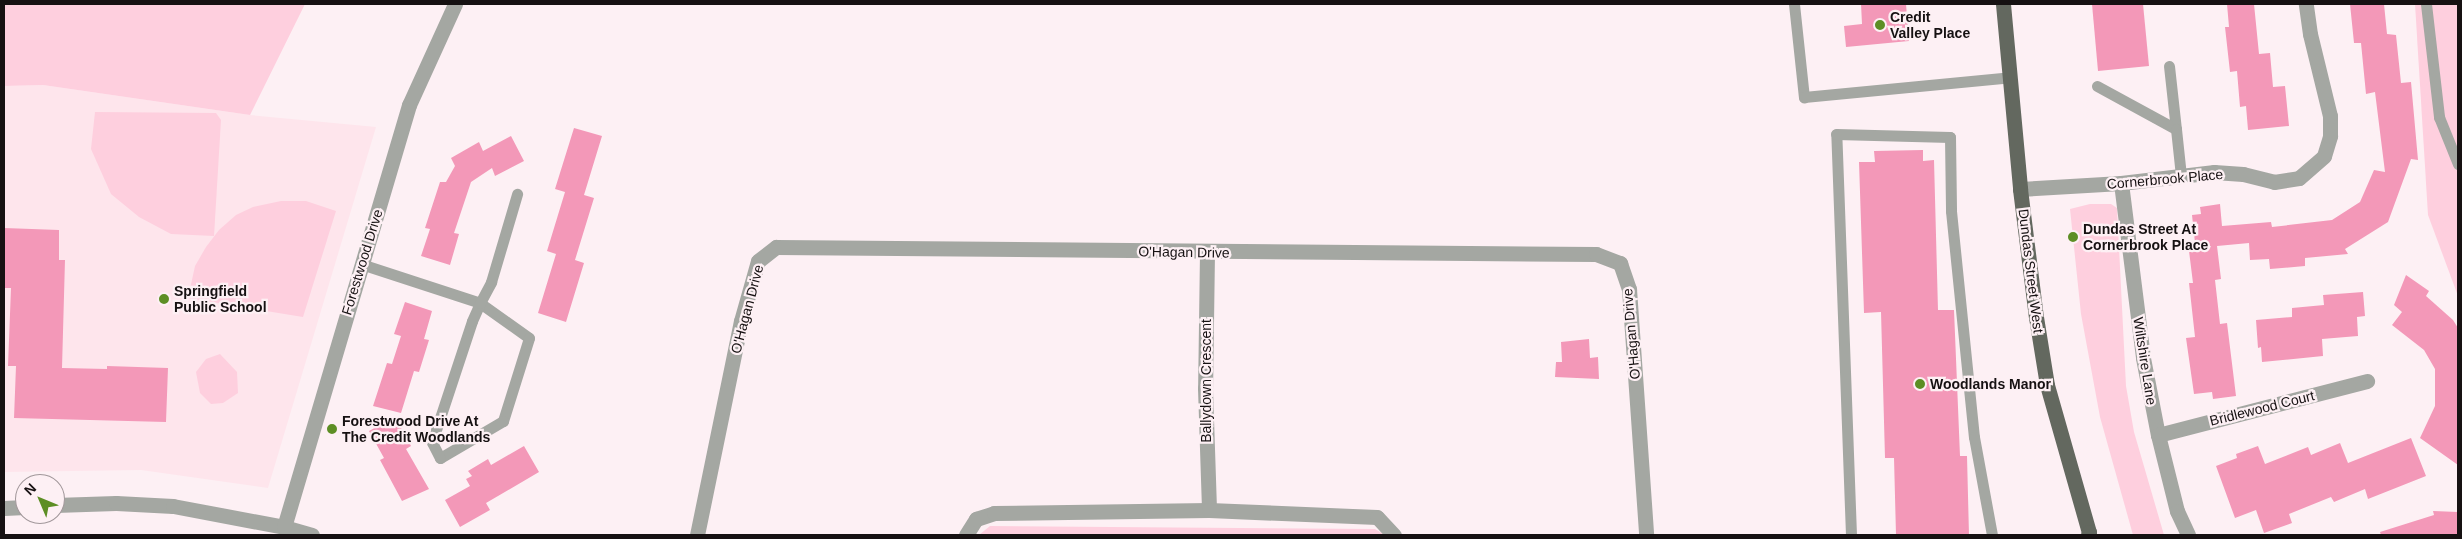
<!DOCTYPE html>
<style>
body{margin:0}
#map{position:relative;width:2462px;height:539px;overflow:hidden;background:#fdf0f4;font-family:Helvetica,sans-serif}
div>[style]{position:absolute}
.built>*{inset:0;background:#fee5ec}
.green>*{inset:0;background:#fecfde}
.building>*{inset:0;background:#f398b8}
.service>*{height:11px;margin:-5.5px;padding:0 5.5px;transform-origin:5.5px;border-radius:5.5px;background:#a4a7a2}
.minor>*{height:15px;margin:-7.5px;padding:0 7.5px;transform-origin:7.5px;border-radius:7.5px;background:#a4a7a2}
.tertiary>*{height:15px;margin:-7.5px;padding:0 7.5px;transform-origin:7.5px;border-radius:7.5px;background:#a4a7a2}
.primary>*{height:15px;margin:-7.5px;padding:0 7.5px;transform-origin:7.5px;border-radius:7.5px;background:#63685f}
.dots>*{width:14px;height:14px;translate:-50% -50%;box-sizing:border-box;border:2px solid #fdf0f4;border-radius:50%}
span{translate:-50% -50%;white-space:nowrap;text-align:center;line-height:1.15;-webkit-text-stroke:4.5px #fdf0f4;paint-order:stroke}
.poi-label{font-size:14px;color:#161112;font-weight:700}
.left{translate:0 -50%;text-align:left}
.street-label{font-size:14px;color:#161112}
.frame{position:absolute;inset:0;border:5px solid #161112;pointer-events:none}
.north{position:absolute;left:15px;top:474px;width:50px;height:50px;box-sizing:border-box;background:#fdf0f4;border:1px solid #a1979a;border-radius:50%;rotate:315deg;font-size:14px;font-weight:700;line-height:20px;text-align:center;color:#161112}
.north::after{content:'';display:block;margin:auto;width:18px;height:22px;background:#5d8e24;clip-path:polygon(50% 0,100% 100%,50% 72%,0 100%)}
</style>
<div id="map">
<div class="built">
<div style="clip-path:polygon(43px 85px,250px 115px,376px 127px,268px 488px,141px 470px,4px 472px,4px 86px)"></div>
</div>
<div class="green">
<div style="clip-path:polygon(4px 4px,305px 4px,250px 115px,43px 85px,4px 86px)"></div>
<div style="clip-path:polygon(2415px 4px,2458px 4px,2458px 296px,2428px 215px)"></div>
<div style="clip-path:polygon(95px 112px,216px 113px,221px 120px,214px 236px,171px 234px,139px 217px,111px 194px,91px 149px)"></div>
<div style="clip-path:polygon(281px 201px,306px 201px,336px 211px,303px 317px,188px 298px,195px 266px,206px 247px,219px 230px,236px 215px,253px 207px)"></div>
<div style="clip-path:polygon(2090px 204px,2111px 204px,2117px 208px,2126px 386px,2134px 432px,2164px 535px,2133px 535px,2100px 417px,2081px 314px,2070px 209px)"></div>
<div style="clip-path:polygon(220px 354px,237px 372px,238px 393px,223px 403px,211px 404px,200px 393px,196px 372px,206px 359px)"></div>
<div style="clip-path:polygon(990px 526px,1375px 529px,1385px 535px,979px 535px)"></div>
</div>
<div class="building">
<div style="clip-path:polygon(1861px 4px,1906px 4px,1909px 41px,1846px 47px,1844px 26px,1862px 24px)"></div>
<div style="clip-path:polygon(2092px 4px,2143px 4px,2149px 66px,2098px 71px)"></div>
<div style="clip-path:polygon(2227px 4px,2254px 4px,2259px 54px,2270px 53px,2273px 87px,2285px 86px,2289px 126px,2248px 130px,2246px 106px,2240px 107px,2237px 71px,2230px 72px,2225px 27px,2229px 27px)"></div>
<div style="clip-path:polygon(2350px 4px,2384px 4px,2387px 34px,2396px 35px,2401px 83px,2411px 82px,2418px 160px,2411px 159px,2388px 222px,2345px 249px,2348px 254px,2305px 258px,2305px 266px,2270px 269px,2269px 259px,2250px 260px,2249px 243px,2217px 246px,2221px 279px,2215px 280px,2220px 324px,2227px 323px,2236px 396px,2213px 399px,2212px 392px,2194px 394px,2186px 338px,2195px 337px,2189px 283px,2193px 283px,2188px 243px,2195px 243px,2192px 215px,2201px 214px,2200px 207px,2220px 204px,2222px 226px,2271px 222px,2272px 227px,2332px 220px,2360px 202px,2374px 170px,2385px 172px,2375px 92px,2366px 94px,2361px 43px,2354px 43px)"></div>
<div style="clip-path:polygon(574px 128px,602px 136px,584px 195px,594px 198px,575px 260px,584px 263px,566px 322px,538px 313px,556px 254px,547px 251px,565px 192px,555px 189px)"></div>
<div style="clip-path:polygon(511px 136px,524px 161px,495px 176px,492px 168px,471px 182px,454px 233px,459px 234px,450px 265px,421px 256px,430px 229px,425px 228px,440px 182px,446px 182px,455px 166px,451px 158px,479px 142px,483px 151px)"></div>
<div style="clip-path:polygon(1923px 150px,1923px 161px,1934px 160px,1938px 310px,1954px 310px,1960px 456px,1967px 456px,1969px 535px,1896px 535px,1894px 458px,1885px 458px,1881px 312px,1864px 313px,1859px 162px,1875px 162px,1874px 151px)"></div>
<div style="clip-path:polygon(4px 228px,59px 230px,59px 260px,65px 260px,62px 368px,107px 369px,107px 366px,168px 368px,166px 422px,14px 418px,16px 366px,8px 366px,11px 288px,4px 288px)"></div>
<div style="clip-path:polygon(2406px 275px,2429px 291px,2426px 296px,2453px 320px,2458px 328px,2458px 465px,2420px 438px,2435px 406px,2435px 369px,2424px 350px,2392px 325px,2402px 312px,2394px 305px)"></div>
<div style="clip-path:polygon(2363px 292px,2365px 316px,2357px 317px,2358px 336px,2322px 339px,2323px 356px,2262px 362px,2261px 347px,2258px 348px,2256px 320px,2292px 317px,2292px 308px,2324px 305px,2323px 295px)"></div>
<div style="clip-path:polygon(405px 302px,432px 311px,424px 339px,429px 340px,419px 372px,414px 371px,401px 413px,373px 406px,387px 363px,392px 364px,401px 336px,394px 334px)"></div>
<div style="clip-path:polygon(1589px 339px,1590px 358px,1598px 357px,1599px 379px,1555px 377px,1556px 362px,1562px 362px,1561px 342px)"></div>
<div style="clip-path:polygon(395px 417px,411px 446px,406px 449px,429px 489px,402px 501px,380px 460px,384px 458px,369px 431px)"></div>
<div style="clip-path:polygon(2411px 438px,2426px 476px,2368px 499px,2365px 489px,2334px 502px,2331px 497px,2289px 514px,2292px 523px,2264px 533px,2256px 510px,2235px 518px,2216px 466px,2237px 458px,2236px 454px,2258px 446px,2265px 464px,2308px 447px,2311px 455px,2340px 443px,2348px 463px)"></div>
<div style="clip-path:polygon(524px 446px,539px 472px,486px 503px,490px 510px,460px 527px,445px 500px,470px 486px,466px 479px,472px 476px,468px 471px,488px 459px,491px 465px)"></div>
<div style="clip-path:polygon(2433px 511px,2458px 512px,2458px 535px,2381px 535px,2380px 532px,2434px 515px)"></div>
</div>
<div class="service">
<div style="left:1794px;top:4px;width:94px;rotate:83.9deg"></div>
<div style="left:1804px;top:97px;width:207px;rotate:-5.5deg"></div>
<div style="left:2426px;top:4px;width:114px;rotate:83.4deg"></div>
<div style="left:2439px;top:117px;width:51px;rotate:68deg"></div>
<div style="left:2169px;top:66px;width:63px;rotate:83.7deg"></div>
<div style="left:2097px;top:86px;width:90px;rotate:28.6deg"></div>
<div style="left:2176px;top:129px;width:47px;rotate:83.9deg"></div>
<div style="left:361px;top:264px;width:125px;rotate:18.1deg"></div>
<div style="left:480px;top:303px;width:60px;rotate:35.5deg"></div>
<div style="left:529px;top:338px;width:87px;rotate:107.4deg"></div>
<div style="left:503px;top:421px;width:73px;rotate:149.6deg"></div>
<div style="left:440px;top:458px;width:18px;rotate:-117deg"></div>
<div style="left:432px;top:442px;width:127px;rotate:-71.7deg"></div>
<div style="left:472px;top:321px;width:20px;rotate:-66deg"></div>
<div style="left:480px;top:303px;width:24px;rotate:-62deg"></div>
<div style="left:491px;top:282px;width:92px;rotate:-73.5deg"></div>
<div style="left:1851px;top:535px;width:401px;rotate:-92.1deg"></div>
<div style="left:1836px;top:134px;width:114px;rotate:1.5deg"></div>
<div style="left:1950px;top:137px;width:74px;rotate:89.2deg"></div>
<div style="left:1951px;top:211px;width:227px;rotate:84.2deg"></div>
<div style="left:1974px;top:437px;width:100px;rotate:79.6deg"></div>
</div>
<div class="minor">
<div style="left:2121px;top:183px;width:176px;rotate:82.8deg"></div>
<div style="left:2143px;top:358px;width:78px;rotate:79deg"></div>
<div style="left:2158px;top:435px;width:78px;rotate:76deg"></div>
<div style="left:2177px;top:511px;width:26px;rotate:65deg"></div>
<div style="left:2020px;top:189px;width:101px;rotate:-3.4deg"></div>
<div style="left:2121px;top:183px;width:94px;rotate:-6.7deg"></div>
<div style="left:2214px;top:172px;width:29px;rotate:4deg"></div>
<div style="left:2243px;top:174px;width:32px;rotate:14deg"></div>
<div style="left:2274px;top:182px;width:25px;rotate:-9deg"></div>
<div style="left:2299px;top:178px;width:33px;rotate:-41deg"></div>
<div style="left:2324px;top:156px;width:21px;rotate:-73deg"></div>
<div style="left:2330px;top:136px;width:20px;rotate:-90deg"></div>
<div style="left:2330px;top:116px;width:84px;rotate:-103.7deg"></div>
<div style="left:2310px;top:34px;width:30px;rotate:-98deg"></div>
<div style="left:1207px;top:252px;width:136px;rotate:90.8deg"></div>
<div style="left:1205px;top:388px;width:122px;rotate:88.1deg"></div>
<div style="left:2158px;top:435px;width:216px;rotate:-14.5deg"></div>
<div style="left:697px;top:535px;width:218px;rotate:-78.4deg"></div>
<div style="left:741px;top:321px;width:62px;rotate:-74.2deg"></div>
<div style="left:758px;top:261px;width:23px;rotate:-38deg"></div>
<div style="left:776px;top:247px;width:820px;rotate:0.49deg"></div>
<div style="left:1596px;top:254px;width:26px;rotate:21deg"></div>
<div style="left:1620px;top:263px;width:28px;rotate:71deg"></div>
<div style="left:1629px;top:289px;width:247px;rotate:86deg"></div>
<div style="left:966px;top:535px;width:19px;rotate:-58deg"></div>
<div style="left:976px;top:519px;width:19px;rotate:-18deg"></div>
<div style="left:994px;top:513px;width:215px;rotate:-0.8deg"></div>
<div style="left:1209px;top:510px;width:168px;rotate:2.4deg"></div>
<div style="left:1377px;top:517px;width:25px;rotate:47deg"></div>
</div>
<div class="tertiary">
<div style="left:55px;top:505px;width:61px;rotate:-1.9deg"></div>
<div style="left:116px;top:503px;width:57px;rotate:3deg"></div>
<div style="left:173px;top:506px;width:113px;rotate:10.7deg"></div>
<div style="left:284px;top:527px;width:29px;rotate:16deg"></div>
<div style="left:4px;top:508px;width:21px;rotate:-3deg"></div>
<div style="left:284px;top:527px;width:440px;rotate:-73.5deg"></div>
<div style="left:409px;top:105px;width:111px;rotate:-65.5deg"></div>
</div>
<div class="primary">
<div style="left:2003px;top:4px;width:186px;rotate:84.7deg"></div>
<div style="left:2020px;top:189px;width:129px;rotate:82.9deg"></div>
<div style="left:2036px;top:317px;width:69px;rotate:80.8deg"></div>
<div style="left:2047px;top:385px;width:153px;rotate:74.1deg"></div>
<div style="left:2089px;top:532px;width:3px;rotate:108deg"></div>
</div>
<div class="dots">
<div style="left:1880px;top:25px;background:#5d8e24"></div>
<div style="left:2073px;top:237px;background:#5d8e24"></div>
<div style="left:164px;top:299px;background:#5d8e24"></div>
<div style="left:1920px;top:384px;background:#5d8e24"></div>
<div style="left:332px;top:429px;background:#5d8e24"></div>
</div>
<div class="poi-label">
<span class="left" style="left:1890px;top:25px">Credit<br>Valley Place</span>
<span class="left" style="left:2083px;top:237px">Dundas Street At<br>Cornerbrook Place</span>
<span class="left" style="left:174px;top:299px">Springfield<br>Public School</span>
<span class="left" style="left:1930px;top:384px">Woodlands Manor</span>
<span class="left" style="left:342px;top:429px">Forestwood Drive At<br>The Credit Woodlands</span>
</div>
<div class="street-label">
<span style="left:2165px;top:179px;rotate:-5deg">Cornerbrook Place</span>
<span style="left:1184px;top:252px;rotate:1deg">O'Hagan Drive</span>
<span style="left:362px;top:262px;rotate:-73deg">Forestwood Drive</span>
<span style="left:2031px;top:271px;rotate:83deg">Dundas Street West</span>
<span style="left:747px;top:309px;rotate:-75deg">O'Hagan Drive</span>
<span style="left:1631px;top:334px;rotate:-95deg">O'Hagan Drive</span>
<span style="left:2145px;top:361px;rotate:81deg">Wiltshire Lane</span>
<span style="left:1206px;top:381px;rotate:-90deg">Ballydown Crescent</span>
<span style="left:2262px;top:408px;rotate:-14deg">Bridlewood Court</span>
</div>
<div class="frame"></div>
<div class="north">N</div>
</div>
